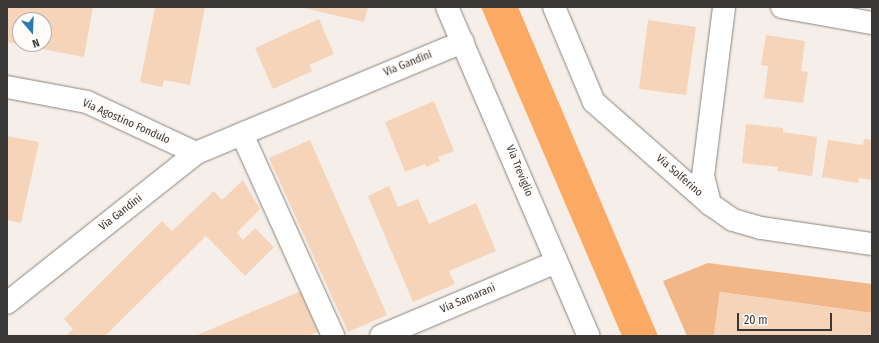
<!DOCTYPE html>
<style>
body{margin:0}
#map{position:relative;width:879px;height:343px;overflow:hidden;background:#f5eee9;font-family:"Fira Sans Condensed",sans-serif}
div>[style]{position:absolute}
.green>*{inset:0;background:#f2b789}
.water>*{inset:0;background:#fca964}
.building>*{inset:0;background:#f6d4ba}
.roads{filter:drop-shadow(0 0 1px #8a847f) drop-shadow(0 0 1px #8a847f)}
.minor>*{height:22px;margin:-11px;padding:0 11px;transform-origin:11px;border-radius:11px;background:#fff}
span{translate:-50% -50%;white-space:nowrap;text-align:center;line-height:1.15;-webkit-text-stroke:3px #fffcfa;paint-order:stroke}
.street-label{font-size:11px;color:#3a3836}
.frame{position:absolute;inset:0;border:8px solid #3a3836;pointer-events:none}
.north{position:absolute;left:12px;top:12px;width:40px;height:40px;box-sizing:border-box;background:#fffcfa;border:1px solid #b0aeac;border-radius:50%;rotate:161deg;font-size:11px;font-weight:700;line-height:16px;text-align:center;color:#3a3836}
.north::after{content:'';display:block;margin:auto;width:14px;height:18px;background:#287bab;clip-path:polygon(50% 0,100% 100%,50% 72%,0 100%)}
.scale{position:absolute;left:737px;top:313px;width:95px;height:18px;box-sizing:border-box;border:2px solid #3a3836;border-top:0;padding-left:5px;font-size:12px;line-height:14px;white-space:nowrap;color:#3a3836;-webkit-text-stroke:3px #fffcfa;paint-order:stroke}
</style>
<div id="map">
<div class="green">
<div style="clip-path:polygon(708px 263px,872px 284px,872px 313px,720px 292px,714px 336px,687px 336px,663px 281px)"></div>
</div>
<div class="water">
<div style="clip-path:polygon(481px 7px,518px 7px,658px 336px,622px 336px)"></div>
</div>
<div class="building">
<div style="clip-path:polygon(7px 7px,93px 7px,84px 57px,21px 45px,44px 44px,44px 20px,20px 20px,20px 44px,7px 42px)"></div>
<div style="clip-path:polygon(155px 7px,205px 7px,190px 85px,164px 80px,162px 87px,140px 82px)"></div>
<div style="clip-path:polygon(300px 7px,368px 7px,364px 22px)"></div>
<div style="clip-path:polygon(319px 19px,334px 54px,309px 65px,312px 71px,273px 89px,255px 48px)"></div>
<div style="clip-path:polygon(648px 20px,696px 27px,686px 95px,639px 89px)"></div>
<div style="clip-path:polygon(766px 35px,805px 41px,801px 71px,808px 72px,803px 103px,764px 98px,768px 66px,761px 65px)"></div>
<div style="clip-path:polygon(434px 101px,454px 151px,438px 157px,440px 161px,426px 167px,425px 164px,405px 172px,385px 122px)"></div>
<div style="clip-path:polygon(746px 124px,783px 128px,783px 132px,817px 137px,812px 176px,777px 171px,778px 167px,742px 163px)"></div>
<div style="clip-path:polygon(7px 136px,39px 142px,21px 223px,7px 220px)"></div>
<div style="clip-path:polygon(864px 139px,872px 140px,872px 180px,859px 178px,858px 183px,822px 177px,828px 140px,863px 145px)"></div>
<div style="clip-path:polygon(310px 140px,387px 315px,348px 332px,269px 158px)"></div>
<div style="clip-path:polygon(243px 180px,260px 209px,237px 233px,243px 240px,255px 228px,274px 247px,245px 276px,206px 236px,105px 336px,66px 336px,73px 329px,64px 319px,162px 221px,172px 231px,214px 191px,222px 200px)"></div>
<div style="clip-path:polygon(389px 186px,398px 207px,418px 199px,429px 224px,476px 203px,496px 251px,449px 271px,455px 284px,413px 302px,368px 196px)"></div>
<div style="clip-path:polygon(301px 291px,318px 332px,308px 336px,195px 336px)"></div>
<div style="clip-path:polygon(720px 292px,872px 313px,872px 336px,714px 336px)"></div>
</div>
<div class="roads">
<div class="minor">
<div style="left:447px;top:7px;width:358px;rotate:66.7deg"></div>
<div style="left:554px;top:7px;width:103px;rotate:67.2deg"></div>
<div style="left:594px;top:102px;width:154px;rotate:41.3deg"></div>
<div style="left:710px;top:204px;width:28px;rotate:35deg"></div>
<div style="left:733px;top:220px;width:29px;rotate:16deg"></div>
<div style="left:761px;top:228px;width:112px;rotate:8.2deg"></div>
<div style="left:782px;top:7px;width:91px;rotate:10.1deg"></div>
<div style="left:7px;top:87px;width:81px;rotate:10.6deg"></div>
<div style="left:87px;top:102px;width:120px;rotate:25.1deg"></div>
<div style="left:242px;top:134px;width:222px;rotate:65.7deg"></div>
<div style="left:710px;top:204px;width:29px;rotate:-104deg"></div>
<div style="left:703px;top:176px;width:170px;rotate:-82.9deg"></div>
<div style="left:7px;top:303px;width:241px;rotate:-38.4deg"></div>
<div style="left:196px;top:153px;width:289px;rotate:-22.6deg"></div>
<div style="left:381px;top:336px;width:190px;rotate:-22.9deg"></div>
</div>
</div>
<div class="street-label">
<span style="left:408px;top:64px;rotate:-22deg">Via Gandini</span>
<span style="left:126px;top:122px;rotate:24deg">Via Agostino Fondulo</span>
<span style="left:519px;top:171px;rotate:68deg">Via Treviglio</span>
<span style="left:679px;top:176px;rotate:41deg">Via Solferino</span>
<span style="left:121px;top:213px;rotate:-38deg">Via Gandini</span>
<span style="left:468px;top:299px;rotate:-23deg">Via Samarani</span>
</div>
<div class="frame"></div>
<div class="north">N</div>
<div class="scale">20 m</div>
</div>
